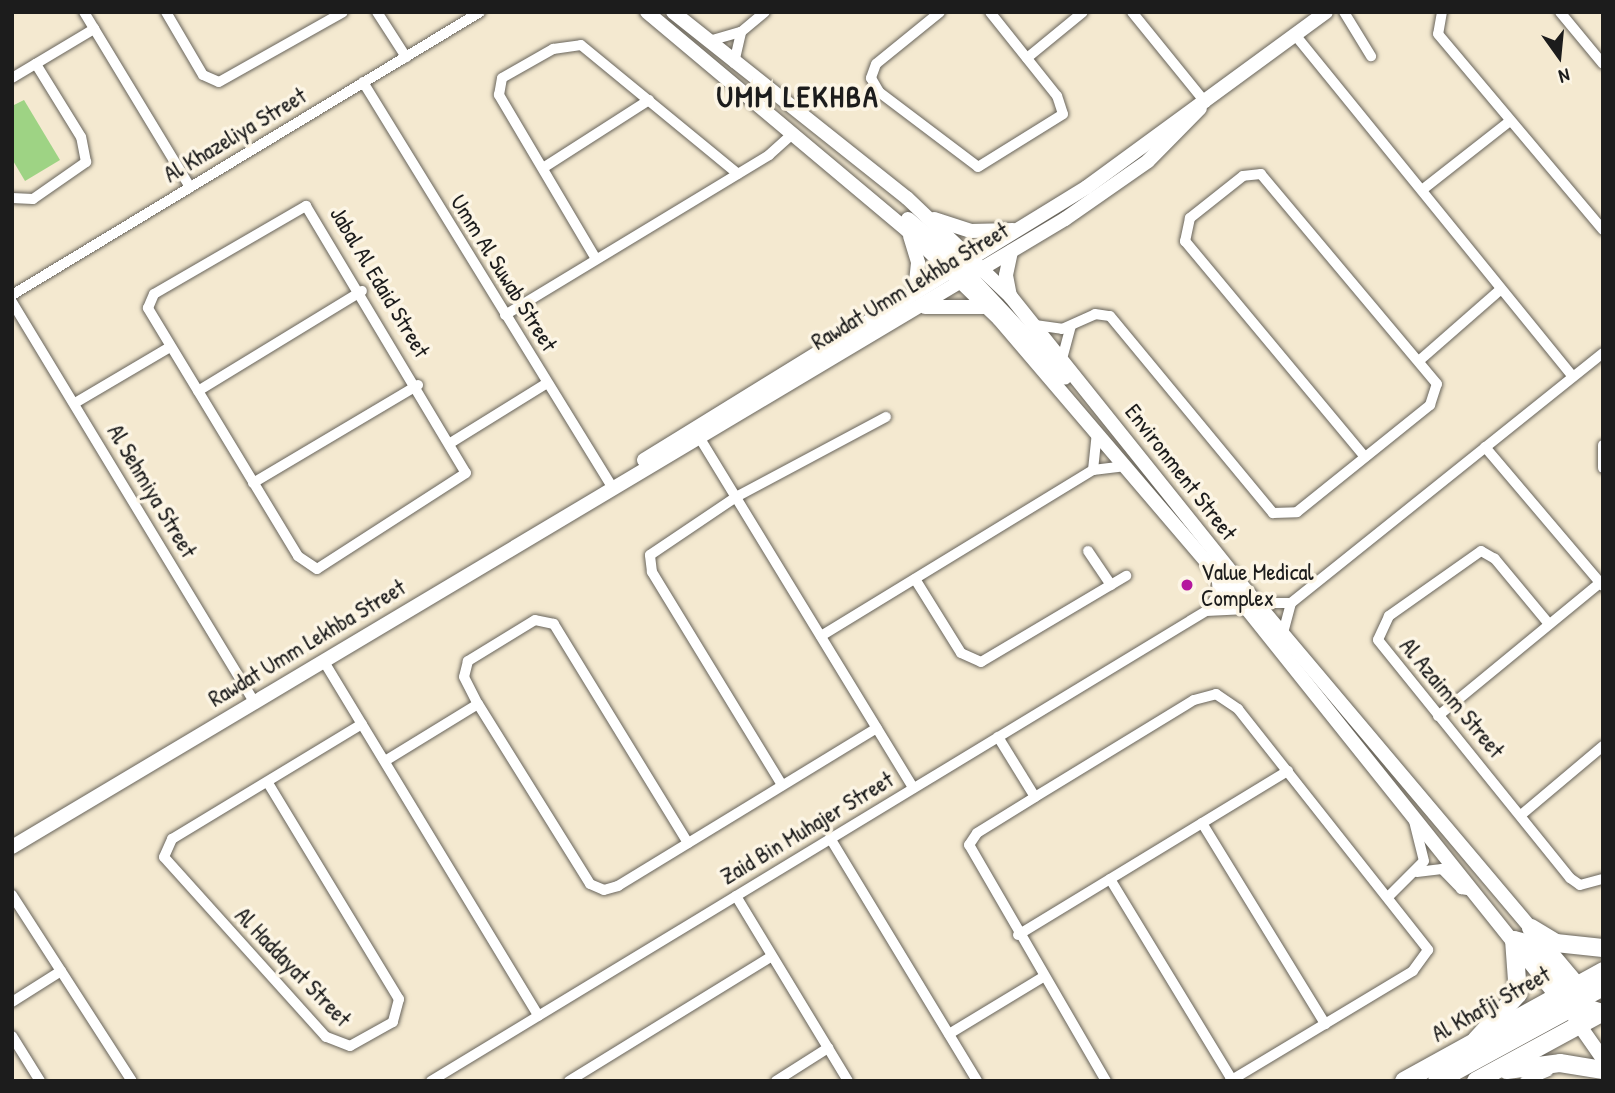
<!DOCTYPE html>
<style>
body{margin:0}
#map{position:relative;width:1615px;height:1093px;overflow:hidden;background:#f4e9d0;font-family:"Patrick Hand",sans-serif}
div>[style]{position:absolute}
.green>*{inset:0;background:#9ed384}
.roads{filter:drop-shadow(0 0 2px #68645b) drop-shadow(0 0 2px #68645b)}
.minor>*{height:10px;margin:-5px;padding:0 5px;transform-origin:5px;border-radius:5px;background:#fff}
.tertiary>*{height:14px;margin:-7px;padding:0 7px;transform-origin:7px;border-radius:7px;background:#fff}
.trunk>*{height:18px;margin:-9px;padding:0 9px;transform-origin:9px;border-radius:9px;background:#fff}
.dots>*{width:19px;height:19px;translate:-50% -50%;box-sizing:border-box;border:4px solid #fcf5e5;border-radius:50%}
span{translate:-50% -50%;white-space:nowrap;text-align:center;line-height:1.15;-webkit-text-stroke:7px #fcf5e5;paint-order:stroke}
.street-label{font-size:23px;color:#1c1c1c}
.poi-label{font-size:23px;color:#1c1c1c}
.left{translate:0 -50%;text-align:left}
.district-label{font-size:30px;color:#1c1c1c;font-weight:700;letter-spacing:2px}
.frame{position:absolute;inset:0;border:14px solid #1c1c1c;pointer-events:none}
.north{position:absolute;left:1524px;top:21px;width:70px;height:70px;-webkit-text-stroke:5px #fcf5e5;paint-order:stroke;rotate:165deg;font-size:19px;font-weight:700;line-height:28px;text-align:center;color:#1c1c1c}
.north::after{content:'';display:block;margin:auto;width:24px;height:32px;background:#1c1c1c;clip-path:polygon(50% 0,100% 100%,50% 72%,0 100%)}
</style>
<div id="map">
<div class="green">
<div style="clip-path:polygon(24px 100px,60px 160px,25px 181px,12px 159px,12px 106px)"></div>
</div>
<div class="roads">
<div class="minor">
<div style="left:84px;top:12px;width:205px;rotate:58.8deg"></div>
<div style="left:166px;top:12px;width:73px;rotate:59.6deg"></div>
<div style="left:203px;top:75px;width:17px;rotate:24deg"></div>
<div style="left:219px;top:82px;width:142px;rotate:-29.4deg"></div>
<div style="left:377px;top:12px;width:54px;rotate:57.2deg"></div>
<div style="left:940px;top:12px;width:82px;rotate:140.9deg"></div>
<div style="left:876px;top:64px;width:15px;rotate:110deg"></div>
<div style="left:871px;top:78px;width:16px;rotate:60deg"></div>
<div style="left:879px;top:92px;width:124px;rotate:37.1deg"></div>
<div style="left:978px;top:167px;width:100px;rotate:-31.9deg"></div>
<div style="left:1063px;top:114px;width:19px;rotate:-108deg"></div>
<div style="left:1057px;top:96px;width:107px;rotate:-128.6deg"></div>
<div style="left:1132px;top:12px;width:117px;rotate:50.9deg"></div>
<div style="left:1344px;top:12px;width:52px;rotate:58.5deg"></div>
<div style="left:1442px;top:12px;width:22px;rotate:100deg"></div>
<div style="left:1438px;top:34px;width:256px;rotate:49.9deg"></div>
<div style="left:1560px;top:12px;width:67px;rotate:50.4deg"></div>
<div style="left:1296px;top:36px;width:439px;rotate:50.9deg"></div>
<div style="left:709px;top:41px;width:33px;rotate:-16deg"></div>
<div style="left:741px;top:32px;width:31px;rotate:-40deg"></div>
<div style="left:1027px;top:58px;width:72px;rotate:-39.4deg"></div>
<div style="left:734px;top:63px;width:32px;rotate:-77deg"></div>
<div style="left:12px;top:78px;width:96px;rotate:-30.9deg"></div>
<div style="left:363px;top:82px;width:473px;rotate:58.4deg"></div>
<div style="left:543px;top:168px;width:126px;rotate:-32.7deg"></div>
<div style="left:1422px;top:190px;width:112px;rotate:-38.1deg"></div>
<div style="left:12px;top:198px;width:21px;rotate:3deg"></div>
<div style="left:33px;top:199px;width:65px;rotate:-34.9deg"></div>
<div style="left:86px;top:162px;width:25px;rotate:-101deg"></div>
<div style="left:81px;top:137px;width:86px;rotate:-121.7deg"></div>
<div style="left:306px;top:206px;width:311px;rotate:59.1deg"></div>
<div style="left:466px;top:473px;width:177px;rotate:147.2deg"></div>
<div style="left:317px;top:569px;width:23px;rotate:-146deg"></div>
<div style="left:298px;top:556px;width:290px;rotate:-121.2deg"></div>
<div style="left:148px;top:308px;width:15px;rotate:-67deg"></div>
<div style="left:154px;top:294px;width:176px;rotate:-30.1deg"></div>
<div style="left:596px;top:259px;width:191px;rotate:-120.6deg"></div>
<div style="left:499px;top:95px;width:17px;rotate:-80deg"></div>
<div style="left:502px;top:78px;width:59px;rotate:-29.6deg"></div>
<div style="left:553px;top:49px;width:28px;rotate:-8deg"></div>
<div style="left:581px;top:45px;width:203px;rotate:39.4deg"></div>
<div style="left:12px;top:295px;width:547px;rotate:-31.16deg"></div>
<div style="left:12px;top:302px;width:468px;rotate:58.8deg"></div>
<div style="left:505px;top:315px;width:309px;rotate:-31.2deg"></div>
<div style="left:769px;top:155px;width:31px;rotate:-42deg"></div>
<div style="left:1035px;top:325px;width:27px;rotate:8deg"></div>
<div style="left:1062px;top:329px;width:36px;rotate:-24deg"></div>
<div style="left:1095px;top:314px;width:15px;rotate:8deg"></div>
<div style="left:1110px;top:316px;width:256px;rotate:50.4deg"></div>
<div style="left:1273px;top:513px;width:24px;rotate:-2deg"></div>
<div style="left:1297px;top:512px;width:171px;rotate:-38.8deg"></div>
<div style="left:1430px;top:405px;width:22px;rotate:-72deg"></div>
<div style="left:1437px;top:384px;width:274px;rotate:-130deg"></div>
<div style="left:1261px;top:174px;width:18px;rotate:174deg"></div>
<div style="left:1243px;top:176px;width:68px;rotate:141.6deg"></div>
<div style="left:1190px;top:218px;width:24px;rotate:102deg"></div>
<div style="left:1185px;top:241px;width:281px;rotate:50.2deg"></div>
<div style="left:1062px;top:359px;width:34px;rotate:-75deg"></div>
<div style="left:1420px;top:360px;width:106px;rotate:-41.2deg"></div>
<div style="left:198px;top:391px;width:192px;rotate:-31.4deg"></div>
<div style="left:75px;top:403px;width:110px;rotate:-30.5deg"></div>
<div style="left:696px;top:432px;width:417px;rotate:58.6deg"></div>
<div style="left:452px;top:442px;width:112px;rotate:-31.8deg"></div>
<div style="left:1603px;top:445px;width:23px;rotate:90deg"></div>
<div style="left:1485px;top:447px;width:182px;rotate:49.7deg"></div>
<div style="left:1093px;top:470px;width:36px;rotate:-84deg"></div>
<div style="left:253px;top:483px;width:192px;rotate:-30.7deg"></div>
<div style="left:1088px;top:551px;width:41px;rotate:55.9deg"></div>
<div style="left:915px;top:579px;width:87px;rotate:58.1deg"></div>
<div style="left:961px;top:653px;width:22px;rotate:24deg"></div>
<div style="left:981px;top:662px;width:169px;rotate:-30.7deg"></div>
<div style="left:1256px;top:603px;width:35px"></div>
<div style="left:1208px;top:609px;width:18px;rotate:-56deg"></div>
<div style="left:1218px;top:594px;width:21px;rotate:-95deg"></div>
<div style="left:1549px;top:624px;width:85px;rotate:-129.7deg"></div>
<div style="left:1495px;top:559px;width:16px;rotate:-150deg"></div>
<div style="left:1481px;top:551px;width:113px;rotate:144.8deg"></div>
<div style="left:1389px;top:616px;width:26px;rotate:115deg"></div>
<div style="left:1378px;top:640px;width:306px;rotate:51.1deg"></div>
<div style="left:1570px;top:878px;width:12px;rotate:35deg"></div>
<div style="left:1580px;top:885px;width:24px;rotate:-15deg"></div>
<div style="left:1283px;top:633px;width:31px;rotate:-75deg"></div>
<div style="left:1291px;top:603px;width:400px;rotate:-38.7deg"></div>
<div style="left:821px;top:636px;width:319px;rotate:-31.4deg"></div>
<div style="left:1093px;top:470px;width:31px;rotate:-7deg"></div>
<div style="left:323px;top:660px;width:416px;rotate:58.8deg"></div>
<div style="left:1438px;top:716px;width:210px;rotate:-39.4deg"></div>
<div style="left:998px;top:737px;width:70px;rotate:58.3deg"></div>
<div style="left:385px;top:761px;width:109px;rotate:-31.5deg"></div>
<div style="left:268px;top:783px;width:253px;rotate:58.8deg"></div>
<div style="left:399px;top:999px;width:24px;rotate:105deg"></div>
<div style="left:393px;top:1022px;width:49px;rotate:150.8deg"></div>
<div style="left:350px;top:1046px;width:26px;rotate:-159deg"></div>
<div style="left:326px;top:1037px;width:242px;rotate:-132deg"></div>
<div style="left:164px;top:857px;width:20px;rotate:-66deg"></div>
<div style="left:172px;top:839px;width:222px;rotate:-31.2deg"></div>
<div style="left:782px;top:785px;width:250px;rotate:-121.4deg"></div>
<div style="left:652px;top:572px;width:17px;rotate:-97deg"></div>
<div style="left:650px;top:555px;width:104px;rotate:-34deg"></div>
<div style="left:736px;top:497px;width:170px;rotate:-28.1deg"></div>
<div style="left:1521px;top:815px;width:107px;rotate:-40.1deg"></div>
<div style="left:1202px;top:823px;width:236px;rotate:58.5deg"></div>
<div style="left:830px;top:838px;width:284px;rotate:58.8deg"></div>
<div style="left:688px;top:843px;width:257px;rotate:-121.5deg"></div>
<div style="left:554px;top:624px;width:19px;rotate:-168deg"></div>
<div style="left:535px;top:620px;width:79px;rotate:148.5deg"></div>
<div style="left:468px;top:661px;width:16px;rotate:104deg"></div>
<div style="left:464px;top:677px;width:30px;rotate:63deg"></div>
<div style="left:478px;top:704px;width:212px;rotate:58.1deg"></div>
<div style="left:590px;top:884px;width:15px;rotate:23deg"></div>
<div style="left:604px;top:890px;width:15px;rotate:-16deg"></div>
<div style="left:618px;top:886px;width:303px;rotate:-31.4deg"></div>
<div style="left:1417px;top:872px;width:25px;rotate:-7deg"></div>
<div style="left:1442px;top:869px;width:28px;rotate:46deg"></div>
<div style="left:1461px;top:889px;width:13px;rotate:9deg"></div>
<div style="left:1110px;top:879px;width:235px;rotate:58.7deg"></div>
<div style="left:12px;top:895px;width:221px;rotate:57.2deg"></div>
<div style="left:736px;top:896px;width:216px;rotate:58.8deg"></div>
<div style="left:1389px;top:896px;width:49px;rotate:-45deg"></div>
<div style="left:1424px;top:861px;width:49px;rotate:-104deg"></div>
<div style="left:1018px;top:935px;width:316px;rotate:-31.3deg"></div>
<div style="left:12px;top:1002px;width:58px;rotate:-32.3deg"></div>
<div style="left:949px;top:1034px;width:110px;rotate:-31.2deg"></div>
<div style="left:12px;top:1036px;width:53px;rotate:58.1deg"></div>
<div style="left:431px;top:1081px;width:906px;rotate:-31.23deg"></div>
<div style="left:1206px;top:611px;width:41px;rotate:-2.8deg"></div>
<div style="left:569px;top:1081px;width:238px;rotate:-31.6deg"></div>
<div style="left:776px;top:1081px;width:62px;rotate:-32.4deg"></div>
<div style="left:1106px;top:1081px;width:273px;rotate:-120.1deg"></div>
<div style="left:969px;top:845px;width:14px;rotate:-56deg"></div>
<div style="left:977px;top:833px;width:68px;rotate:-31.8deg"></div>
<div style="left:1035px;top:797px;width:186px;rotate:-31.4deg"></div>
<div style="left:1194px;top:700px;width:23px;rotate:-15deg"></div>
<div style="left:1216px;top:694px;width:27px;rotate:34deg"></div>
<div style="left:1238px;top:709px;width:307px;rotate:51.7deg"></div>
<div style="left:1428px;top:950px;width:26px;rotate:126deg"></div>
<div style="left:1413px;top:971px;width:214px;rotate:149deg"></div>
<div style="left:1525px;top:1081px;width:25px;rotate:-23deg"></div>
</div>
<div class="tertiary">
<div style="left:647px;top:12px;width:341px;rotate:40deg"></div>
<div style="left:908px;top:231px;width:127px;rotate:44deg"></div>
<div style="left:999px;top:319px;width:382px;rotate:49.5deg"></div>
<div style="left:1247px;top:609px;width:504px;rotate:51.36deg"></div>
<div style="left:673px;top:12px;width:299px;rotate:38.5deg"></div>
<div style="left:907px;top:198px;width:144px;rotate:43.6deg"></div>
<div style="left:1011px;top:297px;width:365px;rotate:51.3deg"></div>
<div style="left:1239px;top:582px;width:534px;rotate:49.86deg"></div>
<div style="left:908px;top:219px;width:77px;rotate:39.7deg"></div>
<div style="left:934px;top:219px;width:38px;rotate:18deg"></div>
<div style="left:970px;top:231px;width:43px;rotate:-1.3deg"></div>
<div style="left:910px;top:236px;width:28px;rotate:73deg"></div>
<div style="left:918px;top:263px;width:27px;rotate:96deg"></div>
<div style="left:965px;top:271px;width:146px;rotate:46.9deg"></div>
<div style="left:1010px;top:296px;width:21px;rotate:-101deg"></div>
<div style="left:1006px;top:275px;width:24px;rotate:-78deg"></div>
<div style="left:925px;top:307px;width:62px"></div>
<div style="left:644px;top:460px;width:520px;rotate:-31.64deg"></div>
<div style="left:1087px;top:187px;width:296px;rotate:-36.2deg"></div>
<div style="left:12px;top:847px;width:1226px;rotate:-30.81deg"></div>
<div style="left:1065px;top:219px;width:101px;rotate:-34.9deg"></div>
<div style="left:1148px;top:161px;width:74px;rotate:-45.5deg"></div>
<div style="left:1575px;top:1019px;width:49px;rotate:55deg"></div>
</div>
<div class="trunk">
<div style="left:1531px;top:928px;width:29px;rotate:31deg"></div>
<div style="left:1556px;top:943px;width:47px;rotate:6.1deg"></div>
<div style="left:1579px;top:1011px;width:18px;rotate:-61deg"></div>
<div style="left:1588px;top:995px;width:17px;rotate:-28deg"></div>
<div style="left:1476px;top:1040px;width:62px;rotate:-47.6deg"></div>
<div style="left:1518px;top:994px;width:54px;rotate:-94.2deg"></div>
<div style="left:1514px;top:940px;width:16px;rotate:14deg"></div>
<div style="left:1530px;top:944px;width:80px;rotate:50.6deg"></div>
<div style="left:1581px;top:1006px;width:21px;rotate:19deg"></div>
<div style="left:1507px;top:1070px;width:53px;rotate:-7.5deg"></div>
<div style="left:1560px;top:1063px;width:44px;rotate:9.2deg"></div>
<div style="left:1404px;top:1081px;width:227px;rotate:-28.9deg"></div>
<div style="left:1437px;top:1081px;width:149px;rotate:-28.5deg"></div>
<div style="left:1568px;top:1010px;width:21px;rotate:-62deg"></div>
<div style="left:1476px;top:1081px;width:145px;rotate:-28.5deg"></div>
</div>
</div>
<div class="dots">
<div style="left:1187px;top:585px;background:#b5179e"></div>
</div>
<div class="street-label">
<span style="left:235px;top:135px;rotate:-31deg">Al Khazeliya Street</span>
<span style="left:504px;top:273px;rotate:58deg">Umm Al Suwab Street</span>
<span style="left:380px;top:282px;rotate:59deg">Jabal Al Edaid Street</span>
<span style="left:910px;top:286px;rotate:-31deg">Rawdat Umm Lekhba Street</span>
<span style="left:1181px;top:472px;rotate:52deg">Environment Street</span>
<span style="left:152px;top:491px;rotate:59deg">Al Sehmiya Street</span>
<span style="left:307px;top:643px;rotate:-31deg">Rawdat Umm Lekhba Street</span>
<span style="left:1452px;top:698px;rotate:50deg">Al Azaimm Street</span>
<span style="left:807px;top:828px;rotate:-31deg">Zaid Bin Muhajer Street</span>
<span style="left:293px;top:967px;rotate:46deg">Al Haddayat Street</span>
<span style="left:1491px;top:1004px;rotate:-29deg">Al Khafji Street</span>
</div>
<div class="poi-label">
<span class="left" style="left:1201px;top:585px">Value Medical<br>Complex</span>
</div>
<div class="district-label">
<span style="left:798px;top:96px">UMM LEKHBA</span>
</div>
<div class="frame"></div>
<div class="north">N</div>
</div>
